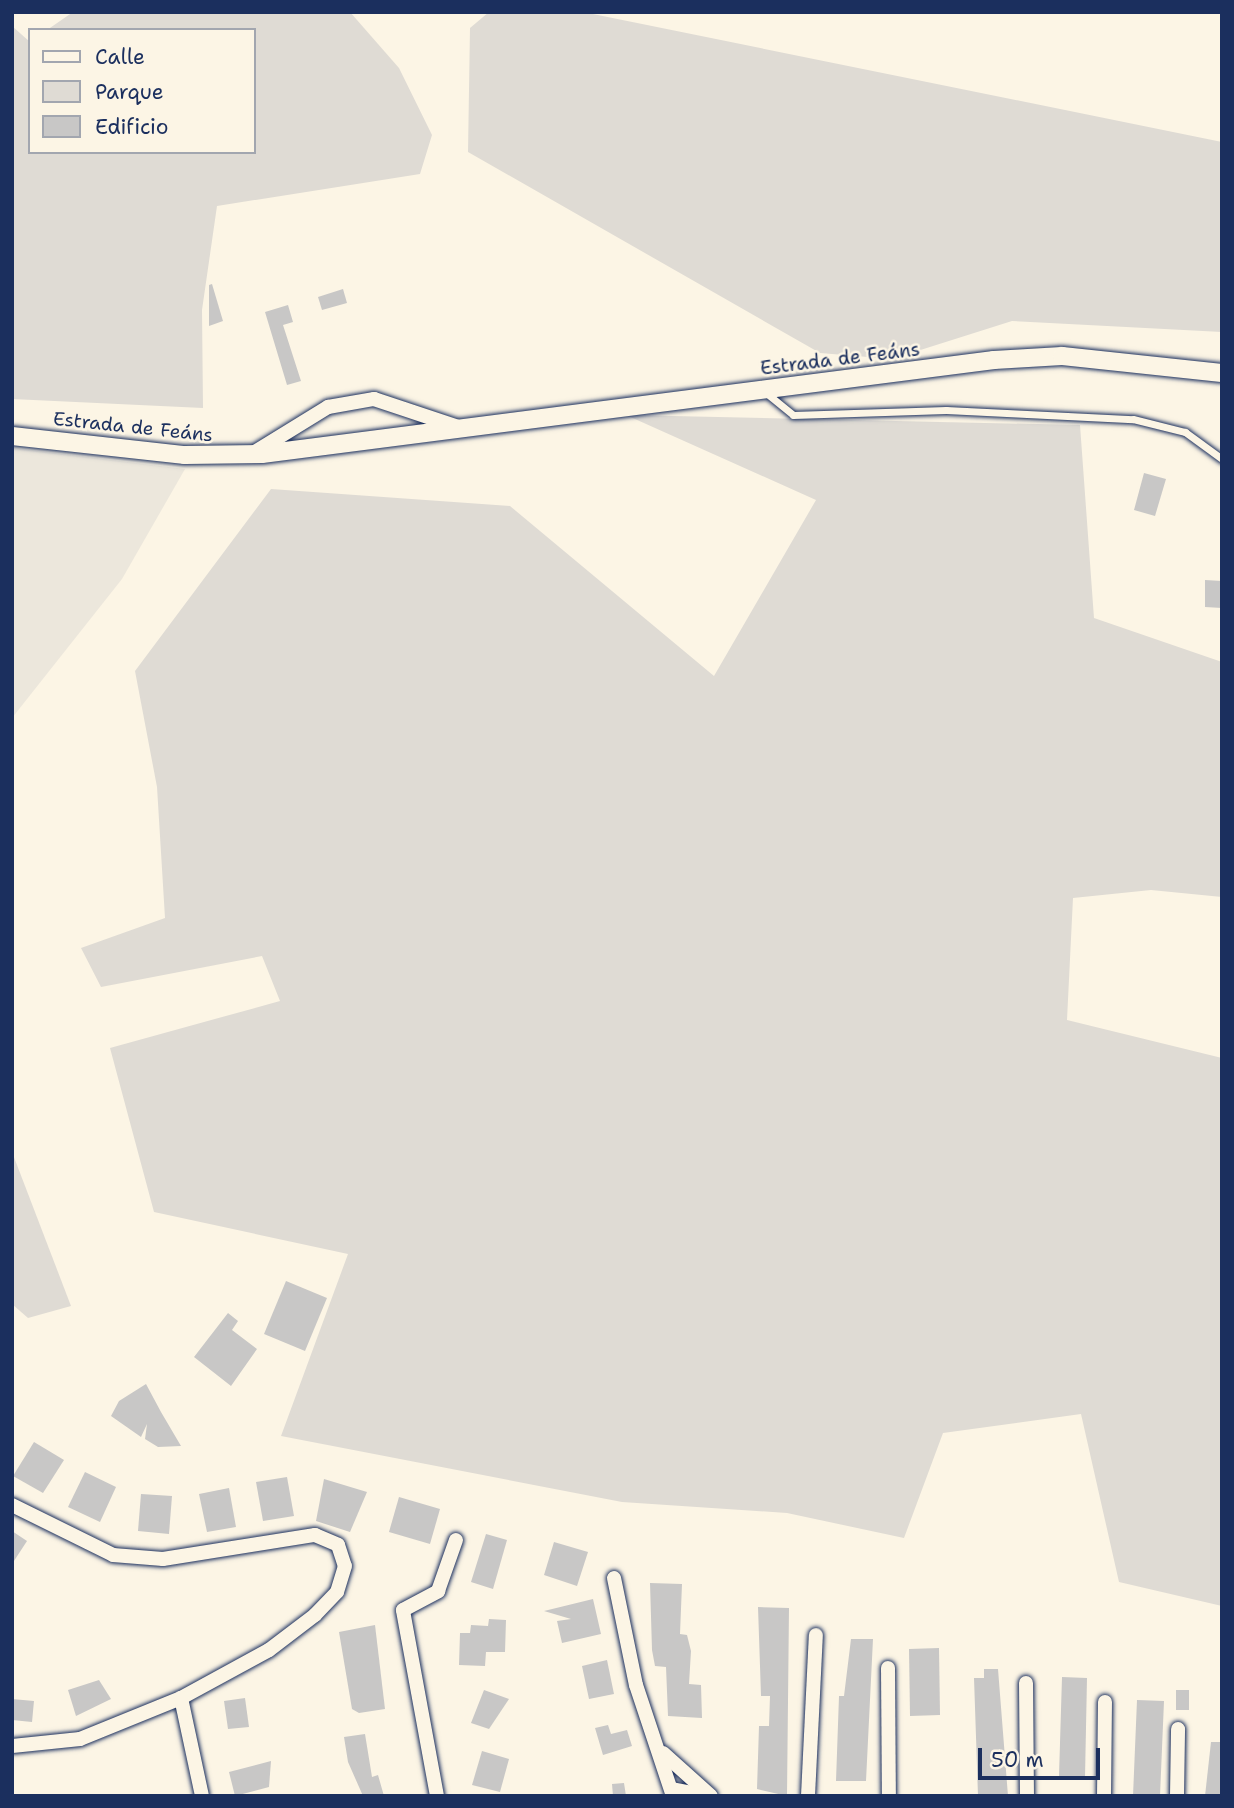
<!DOCTYPE html>
<meta charset="utf-8">
<style>
body{margin:0}
#map{position:relative;width:1234px;height:1808px;overflow:hidden;background:#fcf5e5;font-family:"Shantell Sans",sans-serif}
div>[style]{position:absolute}
.built>*{inset:0;background:#ece7dc}
.green>*{inset:0;background:#dfdbd4}
.building>*{inset:0;background:#c8c7c6}
.roads{filter:drop-shadow(0 0 2px #1b2f5e) drop-shadow(0 0 2px #1b2f5e)}
.service>*{height:7px;margin:-3.5px;padding:0 3.5px;transform-origin:3.5px;border-radius:3.5px;background:#fcf5e5}
.minor>*{height:14px;margin:-7px;padding:0 7px;transform-origin:7px;border-radius:7px;background:#fcf5e5}
.tertiary>*{height:18px;margin:-9px;padding:0 9px;transform-origin:9px;border-radius:9px;background:#fcf5e5}
span{translate:-50% -50%;white-space:nowrap;text-align:center;line-height:1.15;-webkit-text-stroke:5px #fcf5e5;paint-order:stroke}
.street-label{font-size:19px;color:#1b2f5e}
.frame{position:absolute;inset:0;border:14px solid #1b2f5e;pointer-events:none}
.legend{position:absolute;left:28px;top:28px;width:228px;height:126px;box-sizing:border-box;background:#fcf5e5;border:2px solid #a2a6af;margin:0;padding:9px 12px;list-style:none;font-size:21px;color:#1b2f5e}
.legend li{display:flex;align-items:center;gap:14px;height:35px}
.legend b{width:35px;border:2px solid #a2a6af}
.scale{position:absolute;left:978px;top:1748px;width:122px;height:32px;box-sizing:border-box;border:4px solid #1b2f5e;border-top:0;padding-left:9px;font-size:21px;line-height:24px;white-space:nowrap;color:#1b2f5e;-webkit-text-stroke:5px #fcf5e5;paint-order:stroke}
</style>
<div id="map">
<div class="built">
<div style="clip-path:polygon(12px 448px,185px 469px,122px 579px,12px 718px)"></div>
</div>
<div class="green">
<div style="clip-path:polygon(73px 12px,350px 12px,399px 68px,432px 135px,420px 174px,217px 206px,202px 310px,203px 408px,12px 399px,12px 26px,30px 42px,30px 152px,254px 152px,254px 30px,47px 30px)"></div>
<div style="clip-path:polygon(489px 12px,583px 12px,1222px 142px,1222px 332px,1012px 321px,892px 359px,820px 353px,468px 152px,470px 28px)"></div>
<div style="clip-path:polygon(626px 415px,1080px 425px,1094px 618px,1222px 662px,1222px 897px,1151px 890px,1073px 898px,1067px 1020px,1222px 1058px,1222px 1606px,1119px 1582px,1081px 1414px,943px 1433px,904px 1538px,787px 1513px,622px 1502px,281px 1436px,348px 1254px,154px 1212px,110px 1048px,280px 1001px,262px 956px,101px 987px,81px 948px,165px 918px,157px 787px,135px 671px,271px 489px,510px 506px,714px 676px,816px 500px)"></div>
<div style="clip-path:polygon(12px 1152px,71px 1306px,28px 1318px,12px 1304px)"></div>
</div>
<div class="building">
<div style="clip-path:polygon(212px 284px,223px 321px,209px 326px,209px 285px)"></div>
<div style="clip-path:polygon(343px 289px,347px 303px,322px 310px,318px 297px)"></div>
<div style="clip-path:polygon(288px 305px,293px 322px,283px 325px,301px 381px,287px 385px,265px 312px)"></div>
<div style="clip-path:polygon(1144px 473px,1166px 479px,1155px 516px,1134px 510px)"></div>
<div style="clip-path:polygon(1205px 580px,1222px 581px,1222px 608px,1205px 607px)"></div>
<div style="clip-path:polygon(286px 1281px,327px 1298px,305px 1351px,264px 1334px)"></div>
<div style="clip-path:polygon(228px 1313px,238px 1321px,232px 1330px,257px 1349px,231px 1386px,194px 1357px)"></div>
<div style="clip-path:polygon(146px 1384px,161px 1412px,181px 1446px,158px 1447px,145px 1439px,147px 1424px,141px 1437px,111px 1416px,119px 1401px)"></div>
<div style="clip-path:polygon(34px 1442px,64px 1460px,43px 1493px,13px 1476px)"></div>
<div style="clip-path:polygon(85px 1472px,116px 1487px,100px 1522px,68px 1507px)"></div>
<div style="clip-path:polygon(287px 1477px,294px 1516px,263px 1521px,256px 1482px)"></div>
<div style="clip-path:polygon(324px 1479px,367px 1492px,350px 1532px,316px 1521px)"></div>
<div style="clip-path:polygon(229px 1488px,236px 1527px,207px 1532px,199px 1494px)"></div>
<div style="clip-path:polygon(141px 1494px,172px 1496px,169px 1534px,138px 1531px)"></div>
<div style="clip-path:polygon(399px 1497px,440px 1509px,430px 1544px,389px 1532px)"></div>
<div style="clip-path:polygon(12px 1531px,27px 1541px,12px 1564px)"></div>
<div style="clip-path:polygon(486px 1534px,507px 1540px,493px 1589px,471px 1582px)"></div>
<div style="clip-path:polygon(554px 1542px,588px 1552px,577px 1586px,544px 1575px)"></div>
<div style="clip-path:polygon(650px 1583px,682px 1584px,680px 1634px,687px 1635px,691px 1651px,689px 1684px,701px 1685px,702px 1718px,668px 1716px,666px 1667px,655px 1666px,652px 1650px)"></div>
<div style="clip-path:polygon(593px 1599px,601px 1634px,562px 1643px,557px 1621px,571px 1619px,544px 1611px)"></div>
<div style="clip-path:polygon(758px 1607px,789px 1608px,787px 1796px,757px 1789px,759px 1726px,769px 1726px,770px 1696px,761px 1696px)"></div>
<div style="clip-path:polygon(489px 1619px,506px 1620px,505px 1652px,486px 1652px,485px 1666px,459px 1665px,460px 1633px,470px 1633px,471px 1625px,488px 1626px)"></div>
<div style="clip-path:polygon(375px 1625px,385px 1709px,359px 1713px,352px 1709px,339px 1632px)"></div>
<div style="clip-path:polygon(851px 1639px,873px 1639px,866px 1781px,836px 1781px,839px 1696px,844px 1696px)"></div>
<div style="clip-path:polygon(939px 1648px,940px 1715px,910px 1716px,909px 1649px)"></div>
<div style="clip-path:polygon(607px 1660px,614px 1694px,589px 1699px,582px 1666px)"></div>
<div style="clip-path:polygon(984px 1669px,998px 1669px,1008px 1796px,978px 1796px,974px 1678px,984px 1678px)"></div>
<div style="clip-path:polygon(1062px 1677px,1087px 1678px,1085px 1777px,1059px 1776px)"></div>
<div style="clip-path:polygon(99px 1680px,111px 1699px,76px 1716px,68px 1690px)"></div>
<div style="clip-path:polygon(484px 1690px,509px 1699px,489px 1729px,471px 1723px)"></div>
<div style="clip-path:polygon(1176px 1690px,1189px 1690px,1189px 1710px,1176px 1710px)"></div>
<div style="clip-path:polygon(245px 1698px,249px 1727px,228px 1729px,224px 1701px)"></div>
<div style="clip-path:polygon(12px 1699px,34px 1701px,32px 1722px,12px 1720px)"></div>
<div style="clip-path:polygon(1137px 1700px,1164px 1701px,1160px 1796px,1133px 1796px)"></div>
<div style="clip-path:polygon(608px 1725px,611px 1734px,627px 1730px,632px 1746px,603px 1755px,595px 1728px)"></div>
<div style="clip-path:polygon(365px 1734px,372px 1777px,378px 1775px,384px 1796px,363px 1796px,348px 1762px,344px 1737px)"></div>
<div style="clip-path:polygon(1211px 1742px,1222px 1742px,1222px 1796px,1205px 1796px)"></div>
<div style="clip-path:polygon(482px 1751px,509px 1759px,500px 1792px,472px 1785px)"></div>
<div style="clip-path:polygon(271px 1761px,269px 1787px,235px 1796px,229px 1772px)"></div>
<div style="clip-path:polygon(624px 1783px,626px 1796px,613px 1796px,612px 1784px)"></div>
</div>
<div class="roads">
<div class="service">
<div style="left:765px;top:392px;width:36px;rotate:39deg"></div>
<div style="left:793px;top:415px;width:153px;rotate:-1.9deg"></div>
<div style="left:946px;top:410px;width:187px;rotate:2.8deg"></div>
<div style="left:1133px;top:419px;width:54px;rotate:14deg"></div>
<div style="left:1185px;top:432px;width:46px;rotate:36.1deg"></div>
</div>
<div class="minor">
<div style="left:250px;top:455px;width:92px;rotate:-31.6deg"></div>
<div style="left:328px;top:407px;width:47px;rotate:-9.9deg"></div>
<div style="left:374px;top:399px;width:95px;rotate:18.4deg"></div>
<div style="left:12px;top:1505px;width:113px;rotate:26.3deg"></div>
<div style="left:113px;top:1555px;width:50px;rotate:4.6deg"></div>
<div style="left:163px;top:1559px;width:154px;rotate:-9deg"></div>
<div style="left:315px;top:1535px;width:25px;rotate:23deg"></div>
<div style="left:338px;top:1545px;width:22px;rotate:72deg"></div>
<div style="left:345px;top:1566px;width:27px;rotate:107deg"></div>
<div style="left:337px;top:1592px;width:32px;rotate:134deg"></div>
<div style="left:315px;top:1615px;width:58px;rotate:142.7deg"></div>
<div style="left:269px;top:1650px;width:100px;rotate:151.4deg"></div>
<div style="left:181px;top:1698px;width:109px;rotate:157.9deg"></div>
<div style="left:80px;top:1739px;width:68px;rotate:174.1deg"></div>
<div style="left:614px;top:1578px;width:109px;rotate:78.4deg"></div>
<div style="left:636px;top:1685px;width:117px;rotate:71.6deg"></div>
<div style="left:888px;top:1668px;width:128px;rotate:89.6deg"></div>
<div style="left:1026px;top:1683px;width:113px;rotate:89.5deg"></div>
<div style="left:181px;top:1698px;width:100px;rotate:77.9deg"></div>
<div style="left:663px;top:1753px;width:64px;rotate:41.9deg"></div>
<div style="left:672px;top:1789px;width:36px;rotate:11deg"></div>
<div style="left:437px;top:1796px;width:189px;rotate:-100.4deg"></div>
<div style="left:403px;top:1610px;width:40px;rotate:-28deg"></div>
<div style="left:438px;top:1591px;width:54px;rotate:-70.6deg"></div>
<div style="left:808px;top:1796px;width:161px;rotate:-87.2deg"></div>
<div style="left:1104px;top:1796px;width:94px;rotate:-89.4deg"></div>
<div style="left:1177px;top:1796px;width:67px;rotate:-89.1deg"></div>
</div>
<div class="tertiary">
<div style="left:12px;top:436px;width:174px;rotate:6.3deg"></div>
<div style="left:185px;top:455px;width:77px;rotate:-0.7deg"></div>
<div style="left:262px;top:454px;width:738px;rotate:-7.32deg"></div>
<div style="left:994px;top:360px;width:68px;rotate:-3.4deg"></div>
<div style="left:1062px;top:356px;width:161px;rotate:6.1deg"></div>
</div>
</div>
<div class="street-label">
<span style="left:840px;top:359px;rotate:-7deg">Estrada de Feáns</span>
<span style="left:133px;top:427px;rotate:6deg">Estrada de Feáns</span>
</div>
<div class="frame"></div>
<ul class="legend">
<li><b style="height:9px;background:#fcf5e5"></b>Calle</li>
<li><b style="height:19px;background:#dfdbd4"></b>Parque</li>
<li><b style="height:19px;background:#c8c7c6"></b>Edificio</li>
</ul>
<div class="scale">50 m</div>
</div>
